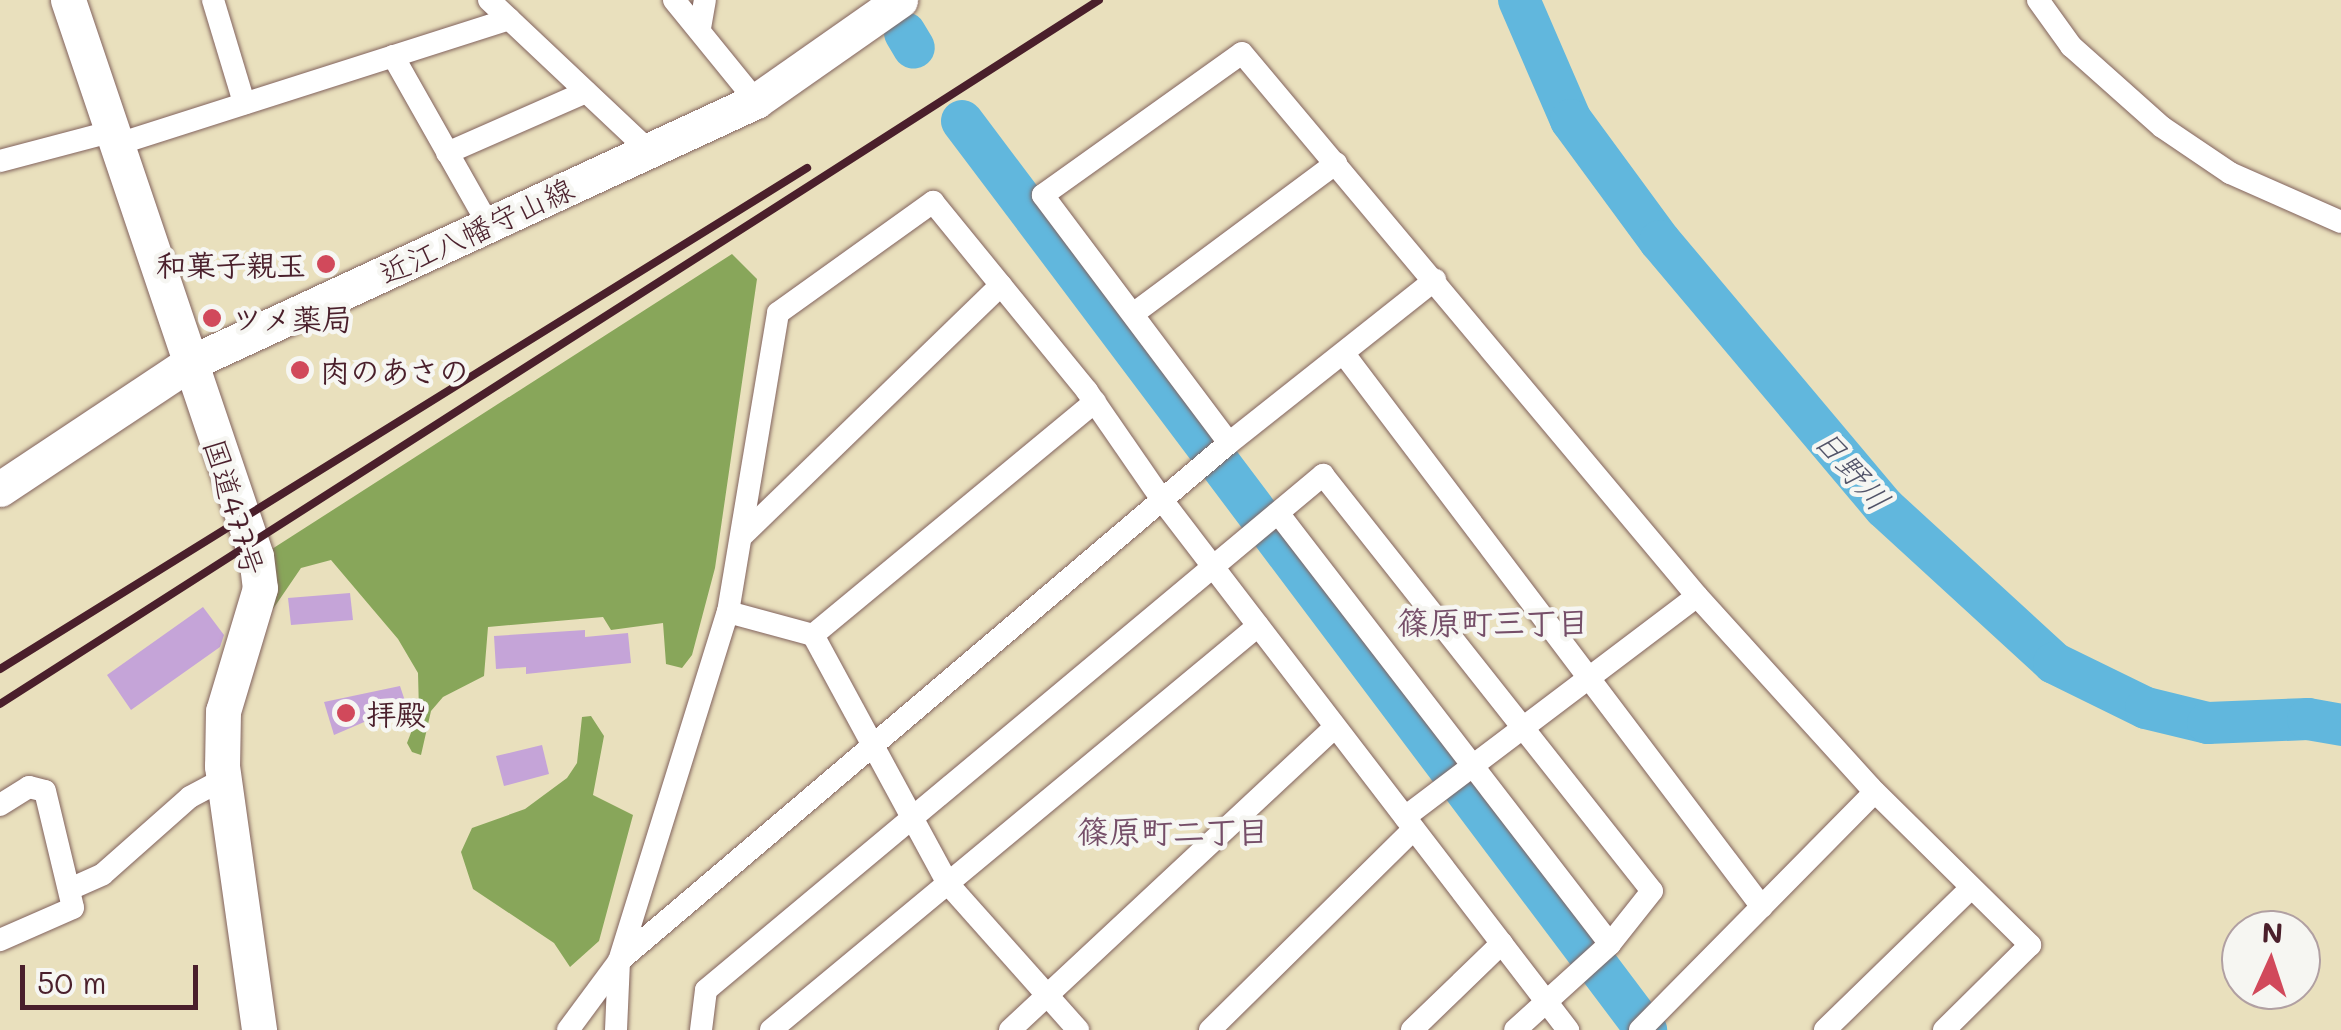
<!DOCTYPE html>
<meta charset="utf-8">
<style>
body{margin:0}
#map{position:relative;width:2341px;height:1030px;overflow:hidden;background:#e9e0bd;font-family:Mali,"Klee One",sans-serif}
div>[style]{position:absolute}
.forest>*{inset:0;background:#88a65a}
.river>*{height:42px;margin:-21px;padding:0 21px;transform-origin:21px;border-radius:21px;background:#61b7dd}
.building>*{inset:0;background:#c5a4d8}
.roads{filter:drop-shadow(0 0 2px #82635e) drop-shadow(0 0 2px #82635e)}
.minor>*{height:22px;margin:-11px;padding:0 11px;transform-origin:11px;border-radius:11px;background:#fff}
.primary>*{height:35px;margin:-17.5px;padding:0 17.5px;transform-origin:17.5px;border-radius:17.5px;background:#fff}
.trunk>*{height:35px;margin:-17.5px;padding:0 17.5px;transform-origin:17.5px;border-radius:17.5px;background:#fff}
.rail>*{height:8px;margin:-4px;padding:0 4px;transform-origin:4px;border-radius:4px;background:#4a1f2b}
.dots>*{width:28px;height:28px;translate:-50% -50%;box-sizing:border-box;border:5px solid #f6f6f2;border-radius:50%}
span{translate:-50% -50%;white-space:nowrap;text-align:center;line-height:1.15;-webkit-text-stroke:9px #f6f6f2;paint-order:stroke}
.street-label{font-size:30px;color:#4a1f2b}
.poi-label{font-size:30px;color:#4a1f2b;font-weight:700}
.right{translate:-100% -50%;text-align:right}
.left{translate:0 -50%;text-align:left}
.water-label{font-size:32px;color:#525469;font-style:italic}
.neighbourhood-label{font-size:32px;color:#754e68;font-weight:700}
.north{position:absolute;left:2221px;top:910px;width:100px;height:100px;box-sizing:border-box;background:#f6f6f2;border:2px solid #b1a0a2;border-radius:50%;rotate:3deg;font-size:28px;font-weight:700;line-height:40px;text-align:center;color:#4a1f2b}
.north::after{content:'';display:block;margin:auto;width:35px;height:45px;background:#d1495b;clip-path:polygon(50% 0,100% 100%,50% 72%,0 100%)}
.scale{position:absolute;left:20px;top:965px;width:178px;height:45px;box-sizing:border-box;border:5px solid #4a1f2b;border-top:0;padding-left:12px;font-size:30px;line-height:35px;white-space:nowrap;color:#4a1f2b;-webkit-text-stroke:8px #f6f6f2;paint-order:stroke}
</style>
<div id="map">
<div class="forest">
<div style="clip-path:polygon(732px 254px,757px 279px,715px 568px,692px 655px,682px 668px,666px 664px,663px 623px,611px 630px,603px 617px,488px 627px,484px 676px,443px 697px,431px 711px,421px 755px,412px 752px,407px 743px,419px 712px,418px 673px,398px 639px,331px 560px,301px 568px,273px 609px,266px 603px,272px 549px)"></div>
<div style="clip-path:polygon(591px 716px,604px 736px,593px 795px,633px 815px,599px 941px,570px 967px,554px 943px,473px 889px,461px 852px,472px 828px,525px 809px,567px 778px,577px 763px,582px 717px)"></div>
</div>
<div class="river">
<div style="left:1519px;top:0;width:131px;rotate:66.6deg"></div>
<div style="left:1571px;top:120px;width:150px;rotate:53.7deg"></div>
<div style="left:1660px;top:241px;width:349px;rotate:49.9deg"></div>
<div style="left:1885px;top:508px;width:229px;rotate:42.5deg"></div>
<div style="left:2054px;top:663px;width:102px;rotate:26.1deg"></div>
<div style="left:2146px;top:708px;width:64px;rotate:13.6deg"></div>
<div style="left:2208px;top:723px;width:100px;rotate:-2.3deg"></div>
<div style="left:2308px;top:719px;width:34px;rotate:10deg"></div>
<div style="left:905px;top:33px;width:17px;rotate:59deg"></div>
<div style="left:962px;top:121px;width:1138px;rotate:53.04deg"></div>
</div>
<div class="building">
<div style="clip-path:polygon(350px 593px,353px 620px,291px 625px,288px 598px)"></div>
<div style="clip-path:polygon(203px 607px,224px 635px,220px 647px,131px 710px,107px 675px)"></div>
<div style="clip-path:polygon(585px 630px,585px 637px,628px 633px,631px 663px,526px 674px,526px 667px,496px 669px,494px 636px)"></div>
<div style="clip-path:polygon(400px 686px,406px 704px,334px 735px,324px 702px)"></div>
<div style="clip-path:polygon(542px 745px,549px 774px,504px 786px,496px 756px)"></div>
</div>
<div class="roads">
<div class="minor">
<div style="left:213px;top:0;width:108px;rotate:73.2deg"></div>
<div style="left:489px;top:0;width:219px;rotate:43.3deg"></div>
<div style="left:674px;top:0;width:130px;rotate:50.9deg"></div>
<div style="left:2038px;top:0;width:57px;rotate:54.3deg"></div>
<div style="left:2071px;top:46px;width:122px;rotate:41.7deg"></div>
<div style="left:2162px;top:127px;width:82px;rotate:34.1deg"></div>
<div style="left:2230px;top:173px;width:121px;rotate:23.8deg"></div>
<div style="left:700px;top:28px;width:28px;rotate:-80deg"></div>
<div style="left:393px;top:56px;width:193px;rotate:60.5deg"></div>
<div style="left:115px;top:145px;width:414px;rotate:-17.7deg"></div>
<div style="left:447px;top:153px;width:152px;rotate:-23.7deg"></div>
<div style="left:0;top:161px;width:114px;rotate:-14.8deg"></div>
<div style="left:1133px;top:314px;width:253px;rotate:-36.6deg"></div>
<div style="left:1344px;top:354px;width:693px;rotate:52.92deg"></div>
<div style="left:1229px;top:443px;width:310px;rotate:-126.9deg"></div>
<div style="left:1043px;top:195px;width:244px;rotate:-35.5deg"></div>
<div style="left:1242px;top:53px;width:708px;rotate:50.04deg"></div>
<div style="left:1697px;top:596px;width:258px;rotate:47.8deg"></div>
<div style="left:1870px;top:787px;width:225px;rotate:44.6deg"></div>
<div style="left:2030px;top:945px;width:121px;rotate:135.3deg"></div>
<div style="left:1278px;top:513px;width:544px;rotate:52.39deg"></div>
<div style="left:743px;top:535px;width:359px;rotate:-44.1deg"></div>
<div style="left:728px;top:612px;width:88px;rotate:15.1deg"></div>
<div style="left:813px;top:635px;width:285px;rotate:61.5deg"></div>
<div style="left:949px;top:885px;width:194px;rotate:48.3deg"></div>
<div style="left:813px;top:635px;width:366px;rotate:-39.6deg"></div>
<div style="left:0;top:805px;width:34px;rotate:-32deg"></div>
<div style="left:29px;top:787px;width:16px;rotate:14deg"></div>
<div style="left:45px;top:791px;width:120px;rotate:76.5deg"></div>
<div style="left:73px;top:908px;width:80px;rotate:156.3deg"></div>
<div style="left:1405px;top:817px;width:366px;rotate:-37.1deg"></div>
<div style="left:70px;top:889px;width:36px;rotate:-24deg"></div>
<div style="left:103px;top:874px;width:116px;rotate:-41.5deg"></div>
<div style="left:190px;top:797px;width:40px;rotate:-28deg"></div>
<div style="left:568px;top:1030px;width:86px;rotate:-53.5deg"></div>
<div style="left:619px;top:961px;width:800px;rotate:-40.34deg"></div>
<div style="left:1229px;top:443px;width:263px;rotate:-38.4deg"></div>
<div style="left:616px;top:1030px;width:69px;rotate:-87.5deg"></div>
<div style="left:619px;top:961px;width:366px;rotate:-72.7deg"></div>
<div style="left:728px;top:612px;width:303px;rotate:-80.5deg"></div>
<div style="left:778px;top:313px;width:191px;rotate:-35.6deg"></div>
<div style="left:933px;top:202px;width:244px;rotate:50.8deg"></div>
<div style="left:1087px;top:391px;width:137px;rotate:55.4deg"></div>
<div style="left:1165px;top:504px;width:663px;rotate:52.54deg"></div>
<div style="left:701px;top:1030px;width:40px;rotate:-82.9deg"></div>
<div style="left:706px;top:990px;width:804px;rotate:-39.85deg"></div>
<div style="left:1323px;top:475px;width:530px;rotate:51.66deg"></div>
<div style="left:1652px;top:891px;width:68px;rotate:128.4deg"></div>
<div style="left:1610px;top:944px;width:128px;rotate:137.8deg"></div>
<div style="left:771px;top:1030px;width:633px;rotate:-39.68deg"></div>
<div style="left:1010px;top:1030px;width:444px;rotate:-43deg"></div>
<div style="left:1210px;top:1030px;width:286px;rotate:-44.6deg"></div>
<div style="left:1412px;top:1030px;width:125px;rotate:-44deg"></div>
<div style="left:1640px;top:1030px;width:334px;rotate:-45.4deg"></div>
<div style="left:1825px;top:1030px;width:202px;rotate:-44.2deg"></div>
</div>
<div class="primary">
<div style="left:0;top:489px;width:228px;rotate:-33.6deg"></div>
<div style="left:190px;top:363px;width:624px;rotate:-24.84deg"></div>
<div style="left:756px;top:101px;width:176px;rotate:-35deg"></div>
</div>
<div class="trunk">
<div style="left:68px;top:0;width:587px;rotate:71.32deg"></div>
<div style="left:256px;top:556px;width:32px;rotate:83deg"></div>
<div style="left:260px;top:588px;width:128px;rotate:106.7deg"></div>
<div style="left:223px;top:711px;width:55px;rotate:91deg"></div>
<div style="left:222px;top:766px;width:267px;rotate:82deg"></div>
</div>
</div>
<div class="rail">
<div style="left:0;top:669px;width:950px;rotate:-31.83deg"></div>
<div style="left:0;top:704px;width:1305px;rotate:-32.64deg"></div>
</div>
<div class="dots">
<div style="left:326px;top:264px;background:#d1495b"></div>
<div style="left:212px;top:318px;background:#d1495b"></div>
<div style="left:300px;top:370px;background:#d1495b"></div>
<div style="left:346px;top:713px;background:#d1495b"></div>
</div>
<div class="street-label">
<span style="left:476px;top:230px;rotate:-25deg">近江八幡守山線</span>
<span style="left:235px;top:507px;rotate:73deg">国道477号</span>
</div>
<div class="poi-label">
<span class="right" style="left:306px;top:264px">和菓子親玉</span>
<span class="left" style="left:232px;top:318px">ツメ薬局</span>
<span class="left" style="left:320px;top:370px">肉のあさの</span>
<span class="left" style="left:366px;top:713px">拝殿</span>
</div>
<div class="water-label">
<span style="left:1853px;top:469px;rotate:49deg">日野川</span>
</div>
<div class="neighbourhood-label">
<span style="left:1493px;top:621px">篠原町三丁目</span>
<span style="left:1173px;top:830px">篠原町二丁目</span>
</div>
<div class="north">N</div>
<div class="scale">50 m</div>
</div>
